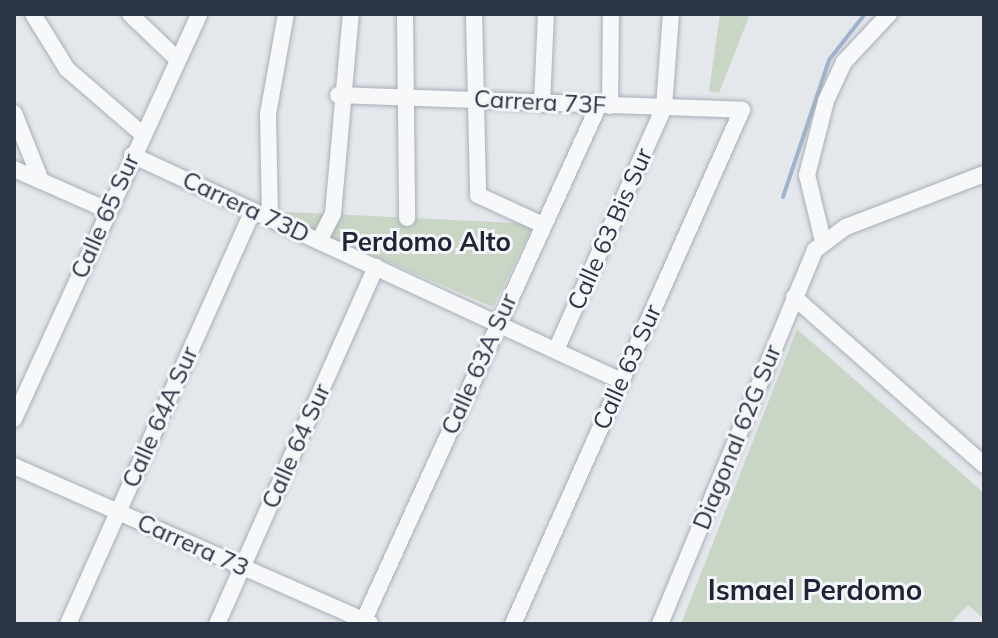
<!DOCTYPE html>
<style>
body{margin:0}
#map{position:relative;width:998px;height:638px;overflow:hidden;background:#e4e7ec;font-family:Mulish,sans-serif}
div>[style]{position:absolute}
.green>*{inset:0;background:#c9d6c5}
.stream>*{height:4px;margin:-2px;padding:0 2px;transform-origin:2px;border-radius:2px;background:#9fb4cc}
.roads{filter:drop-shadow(0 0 2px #a9aeb7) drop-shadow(0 0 2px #a9aeb7)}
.minor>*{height:16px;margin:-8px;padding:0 8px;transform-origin:8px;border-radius:8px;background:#f7f8fa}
span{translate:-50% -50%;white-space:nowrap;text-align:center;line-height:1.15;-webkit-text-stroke:6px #f4f6f9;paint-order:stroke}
.street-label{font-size:24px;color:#2b3445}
.neighbourhood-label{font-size:26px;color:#1d2536;font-weight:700}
.quarter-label{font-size:28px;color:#1d2536;font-weight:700}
.frame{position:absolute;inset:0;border:16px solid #2b3445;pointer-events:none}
</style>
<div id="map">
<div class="green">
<div style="clip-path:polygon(720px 14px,750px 14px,719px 93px,709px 91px)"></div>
<div style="clip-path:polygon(269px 211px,534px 224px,493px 307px)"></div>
<div style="clip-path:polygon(797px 329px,984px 493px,984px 619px,968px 605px,950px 624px,681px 624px)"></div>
</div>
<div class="stream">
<div style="left:783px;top:197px;width:145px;rotate:-71.4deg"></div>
<div style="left:829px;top:60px;width:58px;rotate:-52deg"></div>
</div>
<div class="roads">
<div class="minor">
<div style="left:33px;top:14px;width:65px;rotate:58.3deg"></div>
<div style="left:67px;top:69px;width:99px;rotate:40.9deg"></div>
<div style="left:130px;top:14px;width:65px;rotate:43.8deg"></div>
<div style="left:405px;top:14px;width:204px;rotate:89.4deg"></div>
<div style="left:474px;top:14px;width:181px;rotate:88.7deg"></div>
<div style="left:478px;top:195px;width:69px;rotate:24.7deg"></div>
<div style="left:338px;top:95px;width:404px;rotate:2.1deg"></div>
<div style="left:742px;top:110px;width:563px;rotate:114.01deg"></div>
<div style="left:542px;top:104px;width:90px;rotate:-87.5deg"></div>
<div style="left:610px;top:106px;width:92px;rotate:-89.4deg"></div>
<div style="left:14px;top:113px;width:73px;rotate:68.3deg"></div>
<div style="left:132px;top:155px;width:539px;rotate:24.8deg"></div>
<div style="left:14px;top:169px;width:102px;rotate:23.8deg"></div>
<div style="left:270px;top:218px;width:104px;rotate:-91.1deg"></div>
<div style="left:268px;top:114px;width:102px;rotate:-79.8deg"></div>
<div style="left:319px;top:241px;width:30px;rotate:-63deg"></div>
<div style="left:333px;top:214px;width:201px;rotate:-84.9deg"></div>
<div style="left:823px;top:241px;width:68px;rotate:-103.6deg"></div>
<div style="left:807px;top:175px;width:76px;rotate:-75.6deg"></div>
<div style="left:826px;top:101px;width:43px;rotate:-65.2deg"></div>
<div style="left:844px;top:62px;width:66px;rotate:-46.8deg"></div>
<div style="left:794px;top:297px;width:254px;rotate:41.5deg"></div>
<div style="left:556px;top:350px;width:266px;rotate:-66deg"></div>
<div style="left:664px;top:107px;width:93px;rotate:-85.7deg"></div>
<div style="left:14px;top:419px;width:445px;rotate:-65.4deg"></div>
<div style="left:14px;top:466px;width:389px;rotate:23.8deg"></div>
<div style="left:68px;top:624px;width:453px;rotate:-65.9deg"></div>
<div style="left:217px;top:624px;width:391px;rotate:-66deg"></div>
<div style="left:362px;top:624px;width:571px;rotate:-65.46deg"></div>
<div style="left:660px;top:624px;width:405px;rotate:-67.5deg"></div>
<div style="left:815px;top:250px;width:39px;rotate:-37deg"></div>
<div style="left:846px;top:227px;width:148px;rotate:-21deg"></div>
</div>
</div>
<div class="street-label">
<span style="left:540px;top:102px;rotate:3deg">Carrera 73F</span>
<span style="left:246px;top:207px;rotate:25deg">Carrera 73D</span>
<span style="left:105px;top:216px;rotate:-66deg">Calle 65 Sur</span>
<span style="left:610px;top:229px;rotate:-66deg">Calle 63 Bis Sur</span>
<span style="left:479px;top:364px;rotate:-66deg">Calle 63A Sur</span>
<span style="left:627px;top:367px;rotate:-66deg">Calle 63 Sur</span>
<span style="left:160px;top:417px;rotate:-66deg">Calle 64A Sur</span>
<span style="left:737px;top:437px;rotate:-68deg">Diagonal 62G Sur</span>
<span style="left:296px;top:446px;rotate:-66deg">Calle 64 Sur</span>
<span style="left:193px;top:545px;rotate:24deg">Carrera 73</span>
</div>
<div class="neighbourhood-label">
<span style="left:426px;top:242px">Perdomo Alto</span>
</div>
<div class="quarter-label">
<span style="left:815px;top:590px">Ismael Perdomo</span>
</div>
<div class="frame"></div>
</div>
